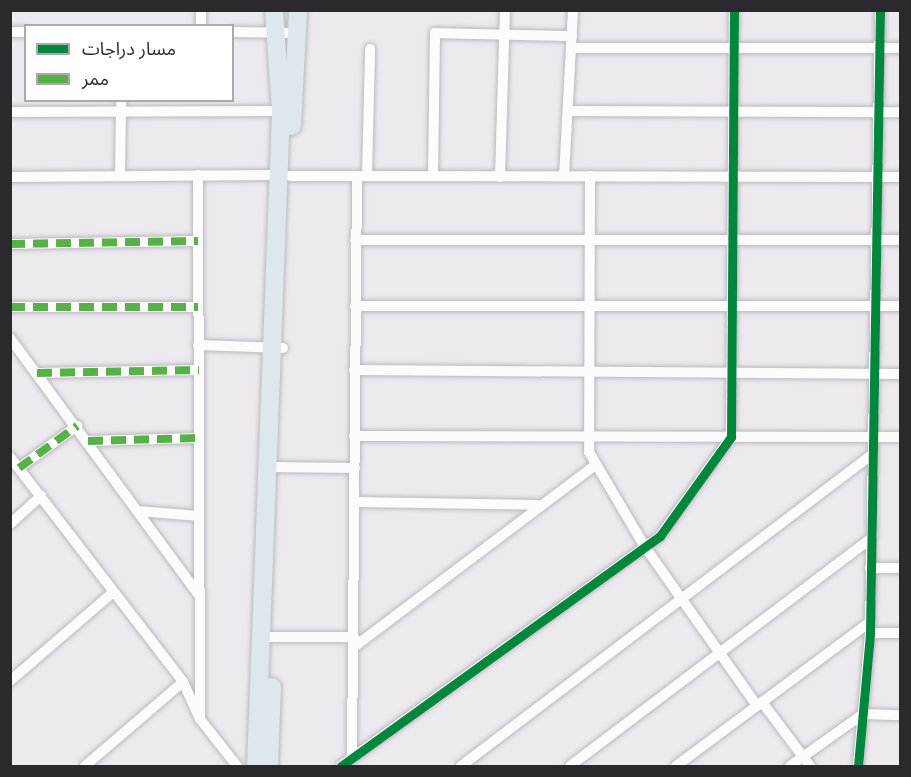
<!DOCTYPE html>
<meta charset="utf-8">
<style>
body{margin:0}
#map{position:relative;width:911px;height:777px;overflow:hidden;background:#edeaef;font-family:"Roboto Serif","Noto Sans Arabic",serif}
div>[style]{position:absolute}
.roads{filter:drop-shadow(0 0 2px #bbb8bd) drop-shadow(0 0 2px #bbb8bd)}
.street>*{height:10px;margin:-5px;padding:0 5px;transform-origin:5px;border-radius:5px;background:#fcfcfd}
.highway>*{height:18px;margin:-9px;padding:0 9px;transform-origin:9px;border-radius:9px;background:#dde7ec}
.quiet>*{height:8px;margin-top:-4px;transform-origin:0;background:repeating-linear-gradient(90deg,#56b246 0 15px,transparent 0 23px)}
.cycleway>*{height:9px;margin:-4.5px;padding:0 4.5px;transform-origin:4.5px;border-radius:4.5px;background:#00873e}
span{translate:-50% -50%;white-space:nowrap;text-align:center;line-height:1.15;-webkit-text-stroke:6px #fff;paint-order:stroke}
.frame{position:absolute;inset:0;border:12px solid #2b292d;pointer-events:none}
.legend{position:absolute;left:24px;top:24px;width:210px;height:78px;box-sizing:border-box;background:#fff;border:2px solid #aaa9ab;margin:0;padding:8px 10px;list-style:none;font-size:18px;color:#2b292d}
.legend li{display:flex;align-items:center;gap:12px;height:30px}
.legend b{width:30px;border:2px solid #aaa9ab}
</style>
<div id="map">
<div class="roads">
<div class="street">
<div style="left:201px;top:10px;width:16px;rotate:90deg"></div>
<div style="left:10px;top:32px;width:16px"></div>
<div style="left:232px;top:32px;width:64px;rotate:0.9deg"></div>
<div style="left:571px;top:48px;width:329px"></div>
<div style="left:568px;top:111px;width:332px;rotate:0.2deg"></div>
<div style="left:10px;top:112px;width:271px;rotate:-0.2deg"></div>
<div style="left:198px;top:175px;width:544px;rotate:89.79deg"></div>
<div style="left:120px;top:176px;width:76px;rotate:-89.2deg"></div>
<div style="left:290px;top:176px;width:610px;rotate:0.09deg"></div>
<div style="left:367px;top:176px;width:127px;rotate:-88.6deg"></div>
<div style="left:433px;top:176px;width:143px;rotate:-89.2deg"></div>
<div style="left:435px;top:33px;width:137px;rotate:1.3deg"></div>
<div style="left:564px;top:176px;width:166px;rotate:-86.9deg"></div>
<div style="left:590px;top:176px;width:276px;rotate:90.2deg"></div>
<div style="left:589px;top:452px;width:110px;rotate:59.5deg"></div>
<div style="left:645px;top:547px;width:194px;rotate:54.8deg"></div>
<div style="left:10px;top:177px;width:269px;rotate:-0.4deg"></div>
<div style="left:500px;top:177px;width:167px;rotate:-88.3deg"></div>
<div style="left:355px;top:240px;width:545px"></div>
<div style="left:10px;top:244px;width:188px;rotate:-0.9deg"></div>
<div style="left:355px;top:306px;width:545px"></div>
<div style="left:10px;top:307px;width:188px"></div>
<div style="left:10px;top:338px;width:318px;rotate:53.7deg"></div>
<div style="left:198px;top:345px;width:85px;rotate:2deg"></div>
<div style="left:354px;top:370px;width:546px;rotate:0.42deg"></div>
<div style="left:37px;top:373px;width:162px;rotate:-1.1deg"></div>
<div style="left:354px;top:436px;width:546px;rotate:0.1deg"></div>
<div style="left:88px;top:441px;width:110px;rotate:-1.6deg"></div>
<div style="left:10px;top:457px;width:284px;rotate:52.4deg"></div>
<div style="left:183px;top:682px;width:41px;rotate:65.3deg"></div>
<div style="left:200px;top:719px;width:60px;rotate:51.8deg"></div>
<div style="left:267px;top:467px;width:88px;rotate:0.7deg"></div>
<div style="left:19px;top:468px;width:72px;rotate:-35.9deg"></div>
<div style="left:355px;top:502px;width:183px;rotate:0.9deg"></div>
<div style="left:138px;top:511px;width:61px;rotate:4.7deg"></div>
<div style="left:10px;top:524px;width:42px;rotate:-42.1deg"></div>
<div style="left:870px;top:568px;width:30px"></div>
<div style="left:870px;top:633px;width:30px"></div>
<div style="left:261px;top:637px;width:93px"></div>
<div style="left:354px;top:647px;width:301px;rotate:-37deg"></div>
<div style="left:10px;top:681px;width:133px;rotate:-40.7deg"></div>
<div style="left:762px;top:702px;width:80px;rotate:53.1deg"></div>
<div style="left:352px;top:758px;width:582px;rotate:-89.51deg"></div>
<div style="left:85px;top:766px;width:129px;rotate:-40.6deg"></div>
<div style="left:341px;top:766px;width:393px;rotate:-35.8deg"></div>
<div style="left:660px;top:536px;width:122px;rotate:-54.4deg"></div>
<div style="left:731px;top:437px;width:427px;rotate:-89.6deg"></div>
<div style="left:461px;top:766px;width:513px;rotate:-37.16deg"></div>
<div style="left:570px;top:766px;width:376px;rotate:-37.1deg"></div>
<div style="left:676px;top:766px;width:242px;rotate:-36.6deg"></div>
<div style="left:790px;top:766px;width:90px;rotate:-35.5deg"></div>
<div style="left:863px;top:714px;width:37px;rotate:2deg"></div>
<div style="left:858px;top:766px;width:134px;rotate:-84.8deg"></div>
<div style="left:870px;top:633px;width:623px;rotate:-89.08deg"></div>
</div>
<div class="highway">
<div style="left:292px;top:126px;width:116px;rotate:-87deg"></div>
<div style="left:256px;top:766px;width:655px;rotate:-87.81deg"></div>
<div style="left:281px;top:111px;width:101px;rotate:-94deg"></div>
<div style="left:269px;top:766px;width:79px;rotate:-87.8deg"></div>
</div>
</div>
<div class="quiet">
<div style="left:10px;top:244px;width:188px;rotate:-0.9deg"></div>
<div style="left:10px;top:307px;width:188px"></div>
<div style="left:37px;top:373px;width:162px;rotate:-1.1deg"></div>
<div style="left:88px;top:441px;width:110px;rotate:-1.6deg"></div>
<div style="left:19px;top:468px;width:72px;rotate:-35.9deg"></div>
</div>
<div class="cycleway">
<div style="left:341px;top:766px;width:393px;rotate:-35.8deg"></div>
<div style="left:660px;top:536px;width:122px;rotate:-54.4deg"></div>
<div style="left:731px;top:437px;width:427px;rotate:-89.6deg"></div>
<div style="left:858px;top:766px;width:134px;rotate:-84.8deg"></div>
<div style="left:870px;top:633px;width:623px;rotate:-89.08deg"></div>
</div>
<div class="frame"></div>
<ul class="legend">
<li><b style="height:8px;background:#00873e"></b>مسار دراجات</li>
<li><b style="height:8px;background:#56b246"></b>ممر</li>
</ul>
</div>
